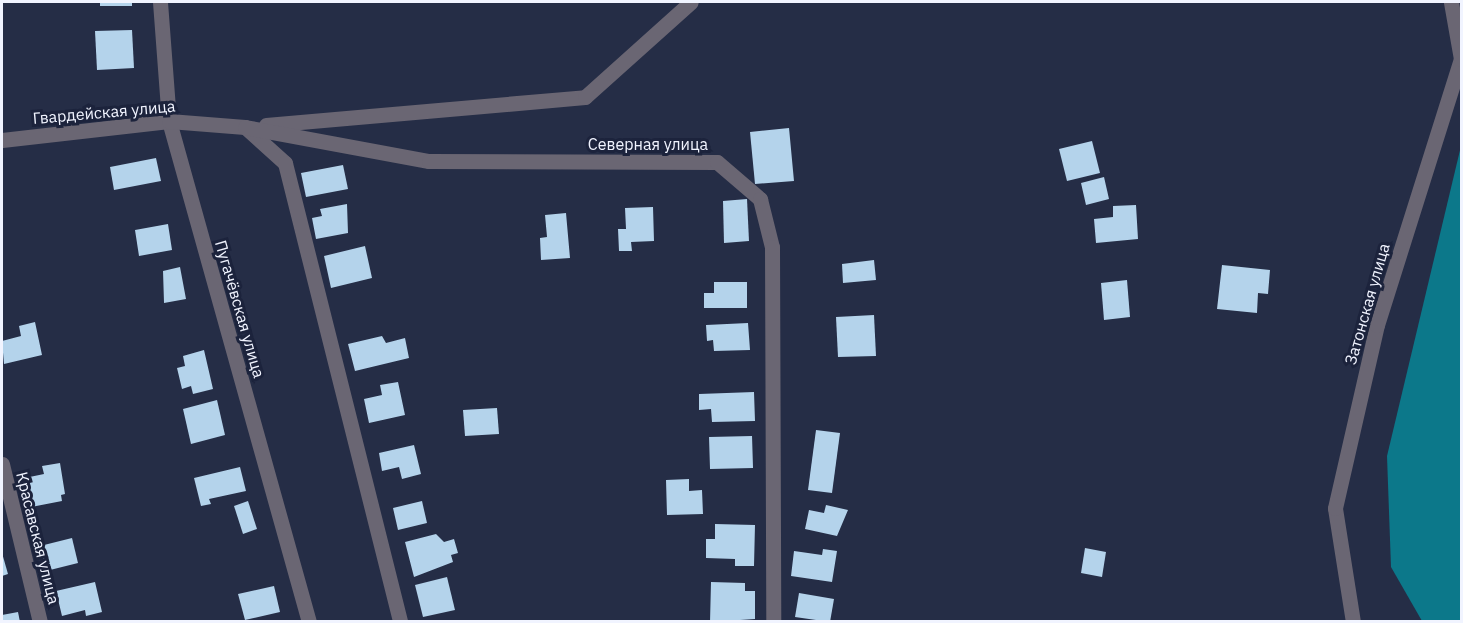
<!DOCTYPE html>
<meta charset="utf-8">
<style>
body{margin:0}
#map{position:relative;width:1463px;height:623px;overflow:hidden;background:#252d46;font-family:"IBM Plex Sans",sans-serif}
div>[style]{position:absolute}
.water>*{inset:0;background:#0c788a}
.building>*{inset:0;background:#b4d3eb}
.minor>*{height:15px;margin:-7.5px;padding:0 7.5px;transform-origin:7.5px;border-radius:7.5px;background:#6a6673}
span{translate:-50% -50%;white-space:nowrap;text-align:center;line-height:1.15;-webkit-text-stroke:6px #1c233c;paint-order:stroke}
.street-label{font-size:16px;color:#f1f4ff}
.frame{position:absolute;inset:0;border:3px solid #f1f4ff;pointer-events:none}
</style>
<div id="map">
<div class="water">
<div style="clip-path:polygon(1461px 146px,1461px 621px,1422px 621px,1391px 567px,1387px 456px)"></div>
</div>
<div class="building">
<div style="clip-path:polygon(100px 2px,132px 2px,132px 6px,100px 6px)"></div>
<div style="clip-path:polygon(132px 30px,134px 68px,97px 70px,95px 31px)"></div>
<div style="clip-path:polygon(789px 128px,794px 181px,755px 184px,750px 132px)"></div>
<div style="clip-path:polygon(1092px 141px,1100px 173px,1067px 181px,1059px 149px)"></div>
<div style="clip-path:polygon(156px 158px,161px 181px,114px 190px,110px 167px)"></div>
<div style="clip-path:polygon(343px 165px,348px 189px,306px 197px,301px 173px)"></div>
<div style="clip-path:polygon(1104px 177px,1109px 199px,1086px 205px,1081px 183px)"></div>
<div style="clip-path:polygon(747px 199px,749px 241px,724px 243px,723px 201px)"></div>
<div style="clip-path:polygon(347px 204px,348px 233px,316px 239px,312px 218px,322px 216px,320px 209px)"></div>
<div style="clip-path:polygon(1136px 205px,1138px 239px,1096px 243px,1094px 219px,1113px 217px,1113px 206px)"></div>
<div style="clip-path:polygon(653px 207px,654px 241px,631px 242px,632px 251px,619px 251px,618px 229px,626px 229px,625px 208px)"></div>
<div style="clip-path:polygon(566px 213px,570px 258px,541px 260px,540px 238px,547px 237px,545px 215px)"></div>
<div style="clip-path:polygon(168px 224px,172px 250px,139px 256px,135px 230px)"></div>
<div style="clip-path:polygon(365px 246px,372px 278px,331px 288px,324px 256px)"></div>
<div style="clip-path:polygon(874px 260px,876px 280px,843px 283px,842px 264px)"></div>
<div style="clip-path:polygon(1222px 265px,1270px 270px,1268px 294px,1258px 293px,1257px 313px,1217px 309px)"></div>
<div style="clip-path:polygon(180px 267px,186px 299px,164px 303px,163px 271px)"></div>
<div style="clip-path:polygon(1127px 280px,1130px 317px,1104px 320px,1101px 283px)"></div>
<div style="clip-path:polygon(714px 282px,747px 282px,747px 308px,704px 308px,704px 293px,714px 293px)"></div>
<div style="clip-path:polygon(874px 315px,876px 356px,838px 357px,836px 317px)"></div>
<div style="clip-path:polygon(35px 322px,42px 355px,4px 364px,2px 341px,21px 336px,19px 326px)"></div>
<div style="clip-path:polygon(748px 323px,750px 350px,714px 351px,713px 340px,707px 341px,706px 325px)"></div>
<div style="clip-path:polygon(382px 336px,386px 343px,405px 338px,409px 358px,355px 371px,348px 344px)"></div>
<div style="clip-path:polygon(204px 350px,213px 389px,193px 394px,191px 386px,182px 389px,177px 368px,185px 366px,183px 356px)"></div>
<div style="clip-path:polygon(398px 382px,405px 415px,369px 423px,364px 399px,382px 395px,380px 385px)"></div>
<div style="clip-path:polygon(754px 392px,755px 421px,712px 422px,711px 409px,699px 410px,699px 394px)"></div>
<div style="clip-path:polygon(217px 400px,225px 435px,191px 444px,183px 409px)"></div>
<div style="clip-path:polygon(497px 408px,499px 434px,465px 436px,463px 410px)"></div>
<div style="clip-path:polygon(816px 430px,840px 433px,832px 493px,808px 490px)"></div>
<div style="clip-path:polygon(752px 436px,753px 468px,710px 469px,709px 437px)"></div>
<div style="clip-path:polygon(414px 445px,421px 474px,402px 479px,399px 467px,382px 471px,379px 453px)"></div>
<div style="clip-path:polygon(60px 463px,65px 494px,61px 495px,62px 501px,26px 508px,20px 479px,44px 474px,42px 466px)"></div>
<div style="clip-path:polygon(240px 467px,246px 491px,209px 499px,211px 504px,201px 506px,194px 478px)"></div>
<div style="clip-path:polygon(689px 479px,689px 491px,702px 490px,703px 514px,667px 515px,666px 480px)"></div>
<div style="clip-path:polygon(248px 501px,257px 529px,243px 534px,234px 506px)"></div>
<div style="clip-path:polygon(422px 501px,427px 523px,398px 530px,393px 508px)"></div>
<div style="clip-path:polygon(826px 505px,848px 510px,837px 536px,805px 529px,809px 510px,824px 513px)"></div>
<div style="clip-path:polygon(715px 524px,755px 525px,754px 566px,735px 566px,735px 559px,706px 558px,706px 539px,715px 539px)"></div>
<div style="clip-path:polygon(436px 534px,444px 542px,454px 539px,458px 553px,451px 555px,453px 562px,414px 577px,405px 542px)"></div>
<div style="clip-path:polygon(72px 538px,78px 563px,46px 571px,40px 546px)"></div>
<div style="clip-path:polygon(1085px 548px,1106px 552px,1102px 577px,1081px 573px)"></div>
<div style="clip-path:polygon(823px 549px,837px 551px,832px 582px,791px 576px,794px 551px,822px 555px)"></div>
<div style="clip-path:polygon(2px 553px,8px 574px,2px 576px)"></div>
<div style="clip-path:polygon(447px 577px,455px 610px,423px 617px,415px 585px)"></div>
<div style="clip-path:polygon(95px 582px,102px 612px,86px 616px,85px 610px,62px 616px,56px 591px)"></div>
<div style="clip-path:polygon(711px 582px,745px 583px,745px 591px,755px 591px,755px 619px,710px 622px)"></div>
<div style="clip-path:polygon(274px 586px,280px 612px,245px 620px,238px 594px)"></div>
<div style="clip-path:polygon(799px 593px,834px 599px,830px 622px,795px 617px)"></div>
<div style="clip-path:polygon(18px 612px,20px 622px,2px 622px,2px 615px)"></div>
</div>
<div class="minor">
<div style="left:160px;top:2px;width:119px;rotate:85.7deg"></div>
<div style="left:169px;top:121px;width:520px;rotate:74.39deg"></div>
<div style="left:266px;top:125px;width:320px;rotate:-5deg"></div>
<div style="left:585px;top:97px;width:142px;rotate:-41.9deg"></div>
<div style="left:245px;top:127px;width:54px;rotate:42deg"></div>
<div style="left:285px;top:163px;width:473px;rotate:75.9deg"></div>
<div style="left:2px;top:140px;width:168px;rotate:-6.5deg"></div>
<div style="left:169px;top:121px;width:76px;rotate:4.5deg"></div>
<div style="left:245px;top:127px;width:187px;rotate:10.5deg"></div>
<div style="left:429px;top:161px;width:288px;rotate:0.2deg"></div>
<div style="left:717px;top:162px;width:57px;rotate:40.7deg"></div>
<div style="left:760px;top:199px;width:49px;rotate:76deg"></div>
<div style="left:772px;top:247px;width:375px;rotate:89.8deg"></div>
<div style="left:2px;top:464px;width:163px;rotate:76.5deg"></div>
<div style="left:1353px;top:622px;width:115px;rotate:-99deg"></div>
<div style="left:1335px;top:508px;width:188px;rotate:-77.1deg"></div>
<div style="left:1377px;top:325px;width:279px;rotate:-72.5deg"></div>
<div style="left:1461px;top:59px;width:58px;rotate:-100deg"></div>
</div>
<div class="street-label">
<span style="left:104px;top:112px;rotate:-5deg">Гвардейская улица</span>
<span style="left:648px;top:144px">Северная улица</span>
<span style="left:1367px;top:304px;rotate:-74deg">Затонская улица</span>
<span style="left:240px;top:309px;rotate:74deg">Пугачёвская улица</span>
<span style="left:38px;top:538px;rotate:76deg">Красавская улица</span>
</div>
<div class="frame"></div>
</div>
